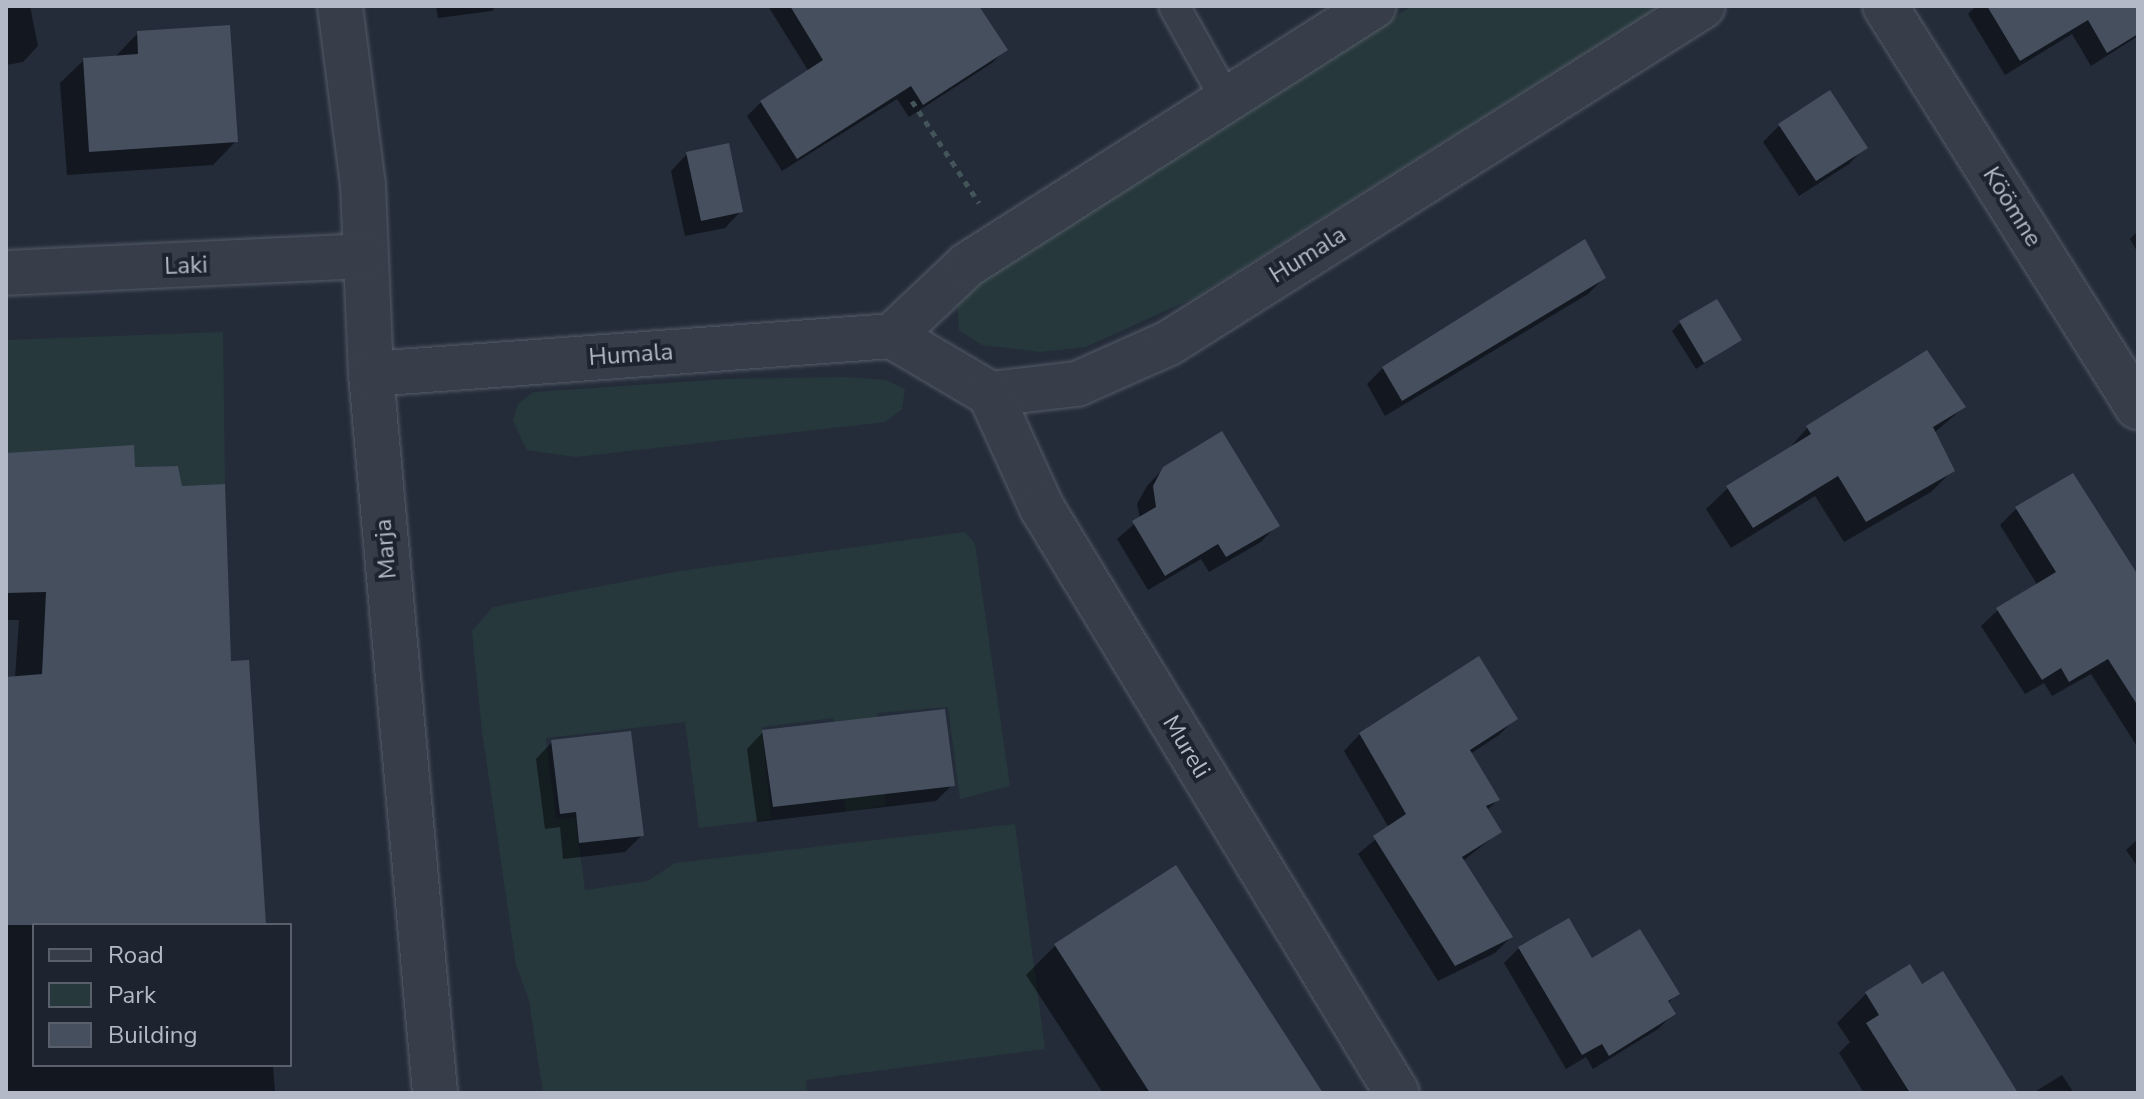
<!DOCTYPE html>
<meta charset="utf-8">
<style>
body{margin:0}
#map{position:relative;width:2144px;height:1099px;overflow:hidden;background:#242c3a;font-family:"Nunito Sans",sans-serif}
div>[style]{position:absolute}
.green>*{inset:0;background:#26383b}
.shadow>*{inset:0;background:#0007}
.building>*{inset:0;background:#454f5e}
.path>*{height:5px;margin-top:-2.5px;transform-origin:0;background:repeating-linear-gradient(90deg,#435558 0 6px,transparent 0 12px)}
.roads{filter:drop-shadow(0 0 2px #555c68) drop-shadow(0 0 2px #555c68)}
.service>*{height:30px;margin:-15px;padding:0 15px;transform-origin:15px;border-radius:15px;background:#373e4a}
.minor>*{height:44px;margin:-22px;padding:0 22px;transform-origin:22px;border-radius:22px;background:#373e4a}
span{translate:-50% -50%;white-space:nowrap;text-align:center;line-height:1.15;-webkit-text-stroke:8px #1d242f;paint-order:stroke}
.street-label{font-size:24px;color:#b3b9c6}
.frame{position:absolute;inset:0;border:8px solid #b3b9c6;pointer-events:none}
.legend{position:absolute;left:32px;top:923px;width:260px;height:144px;box-sizing:border-box;background:#1d242f;border:2px solid #59606b;margin:0;padding:10px 14px;list-style:none;font-size:24px;color:#b3b9c6}
.legend li{display:flex;align-items:center;gap:16px;height:40px}
.legend b{width:40px;border:2px solid #59606b}
</style>
<div id="map">
<div class="green">
<div style="clip-path:polygon(1412px 6px,1660px 6px,1196px 297px,1086px 347px,1040px 352px,982px 345px,959px 330px,957px 301px,965px 287px)"></div>
<div style="clip-path:polygon(223px 332px,225px 484px,182px 486px,178px 466px,135px 467px,6px 453px,6px 340px)"></div>
<div style="clip-path:polygon(845px 377px,886px 380px,905px 389px,902px 409px,885px 422px,576px 457px,527px 450px,513px 421px,518px 404px,533px 392px,726px 379px)"></div>
<div style="clip-path:polygon(965px 532px,975px 544px,1010px 786px,960px 799px,948px 707px,877px 713px,886px 805px,846px 812px,833px 718px,762px 727px,771px 819px,699px 828px,685px 722px,546px 738px,556px 819px,575px 817px,585px 890px,648px 881px,675px 863px,1015px 824px,1045px 1049px,806px 1080px,807px 1093px,543px 1093px,529px 1000px,516px 965px,482px 731px,472px 631px,493px 607px,680px 571px)"></div>
</div>
<div class="shadow">
<div style="clip-path:polygon(6px 6px,30px 6px,38px 46px,23px 62px,6px 65px)"></div>
<div style="clip-path:polygon(436px 6px,496px 6px,492px 11px,438px 18px)"></div>
<div style="clip-path:polygon(768px 6px,977px 6px,1005px 50px,992px 63px,909px 117px,897px 99px,782px 171px,747px 116px,761px 102px,809px 72px)"></div>
<div style="clip-path:polygon(1976px 6px,2138px 6px,2138px 36px,2091px 66px,2072px 34px,2005px 75px,1968px 14px)"></div>
<div style="clip-path:polygon(138px 33px,236px 141px,213px 165px,67px 175px,60px 83px,84px 60px,115px 57px)"></div>
<div style="clip-path:polygon(1779px 126px,1865px 147px,1849px 164px,1799px 196px,1763px 142px)"></div>
<div style="clip-path:polygon(687px 154px,741px 211px,725px 228px,685px 236px,671px 171px)"></div>
<div style="clip-path:polygon(2138px 231px,2138px 253px,2130px 239px)"></div>
<div style="clip-path:polygon(1604px 278px,1588px 294px,1385px 416px,1367px 384px,1383px 368px)"></div>
<div style="clip-path:polygon(1680px 323px,1739px 340px,1696px 369px,1672px 331px)"></div>
<div style="clip-path:polygon(1964px 407px,1934px 433px,1953px 470px,1931px 492px,1844px 542px,1815px 496px,1731px 548px,1706px 509px,1728px 488px,1787px 451px,1808px 427px)"></div>
<div style="clip-path:polygon(6px 455px,133px 469px,229px 663px,264px 925px,34px 925px,34px 1065px,273px 1065px,275px 1093px,6px 1093px,6px 679px,15px 678px,19px 620px,6px 620px)"></div>
<div style="clip-path:polygon(1164px 468px,1277px 525px,1261px 542px,1209px 572px,1201px 559px,1148px 590px,1117px 539px,1140px 519px,1137px 504px,1147px 486px)"></div>
<div style="clip-path:polygon(2072px 475px,2138px 577px,2138px 748px,2091px 674px,2052px 696px,2044px 683px,2025px 694px,1981px 626px,1998px 610px,2038px 586px,2000px 525px,2016px 509px)"></div>
<div style="clip-path:polygon(1516px 718px,1499px 735px,1470px 754px,1498px 800px,1486px 811px,1499px 832px,1463px 861px,1511px 937px,1495px 953px,1438px 981px,1358px 854px,1389px 828px,1344px 751px,1360px 734px)"></div>
<div style="clip-path:polygon(763px 732px,952px 785px,936px 801px,757px 822px,747px 749px)"></div>
<div style="clip-path:polygon(552px 742px,642px 835px,625px 852px,563px 859px,560px 827px,545px 829px,536px 759px)"></div>
<div style="clip-path:polygon(2138px 839px,2138px 867px,2126px 850px)"></div>
<div style="clip-path:polygon(1175px 868px,1321px 1093px,1103px 1093px,1026px 975px,1055px 946px)"></div>
<div style="clip-path:polygon(1519px 948px,1592px 961px,1677px 994px,1667px 1004px,1673px 1014px,1658px 1029px,1593px 1069px,1586px 1057px,1566px 1069px,1504px 963px)"></div>
<div style="clip-path:polygon(1922px 987px,2016px 1093px,1864px 1093px,1839px 1053px,1850px 1042px,1837px 1023px,1866px 994px)"></div>
<div style="clip-path:polygon(2062px 1075px,2074px 1093px,2033px 1093px)"></div>
</div>
<div class="building">
<div style="clip-path:polygon(790px 6px,979px 6px,1008px 50px,923px 105px,911px 86px,797px 159px,760px 101px,823px 60px)"></div>
<div style="clip-path:polygon(1987px 6px,2138px 6px,2138px 34px,2107px 53px,2088px 20px,2020px 61px)"></div>
<div style="clip-path:polygon(230px 25px,238px 142px,89px 152px,83px 58px,138px 54px,137px 31px)"></div>
<div style="clip-path:polygon(1830px 90px,1868px 148px,1816px 181px,1778px 124px)"></div>
<div style="clip-path:polygon(729px 143px,743px 212px,701px 221px,686px 152px)"></div>
<div style="clip-path:polygon(1585px 239px,1606px 278px,1402px 401px,1382px 367px)"></div>
<div style="clip-path:polygon(1717px 299px,1742px 340px,1704px 363px,1679px 321px)"></div>
<div style="clip-path:polygon(1927px 350px,1966px 407px,1933px 427px,1955px 471px,1866px 522px,1838px 476px,1753px 528px,1726px 486px,1811px 434px,1806px 426px)"></div>
<div style="clip-path:polygon(1222px 431px,1280px 526px,1226px 557px,1218px 544px,1165px 576px,1132px 521px,1156px 507px,1153px 486px,1163px 467px)"></div>
<div style="clip-path:polygon(134px 445px,135px 467px,178px 466px,182px 486px,225px 484px,231px 661px,249px 660px,266px 925px,6px 925px,6px 677px,42px 674px,46px 592px,6px 593px,6px 453px)"></div>
<div style="clip-path:polygon(2073px 473px,2138px 575px,2138px 706px,2108px 659px,2069px 682px,2061px 668px,2042px 680px,1996px 608px,2056px 572px,2015px 507px)"></div>
<div style="clip-path:polygon(1479px 656px,1518px 719px,1470px 750px,1500px 800px,1486px 806px,1502px 832px,1462px 857px,1513px 937px,1455px 966px,1373px 836px,1406px 814px,1359px 733px)"></div>
<div style="clip-path:polygon(945px 709px,955px 786px,773px 807px,762px 730px)"></div>
<div style="clip-path:polygon(631px 731px,644px 836px,579px 843px,576px 812px,560px 814px,551px 740px)"></div>
<div style="clip-path:polygon(1176px 865px,1323px 1093px,1150px 1093px,1054px 944px)"></div>
<div style="clip-path:polygon(1569px 918px,1592px 958px,1640px 929px,1680px 994px,1668px 1001px,1676px 1014px,1609px 1056px,1602px 1044px,1582px 1055px,1518px 947px)"></div>
<div style="clip-path:polygon(1910px 964px,1922px 984px,1943px 971px,2018px 1093px,1910px 1093px,1866px 1023px,1879px 1015px,1865px 992px)"></div>
</div>
<div class="path">
<div style="left:912px;top:101px;width:122px;rotate:56.7deg"></div>
</div>
<div class="roads">
<div class="service">
<div style="left:1174px;top:6px;width:107px;rotate:60.8deg"></div>
</div>
<div class="minor">
<div style="left:340px;top:6px;width:180px;rotate:82.7deg"></div>
<div style="left:363px;top:185px;width:189px;rotate:87.6deg"></div>
<div style="left:371px;top:374px;width:722px;rotate:84.91deg"></div>
<div style="left:1885px;top:6px;width:474px;rotate:57.8deg"></div>
<div style="left:6px;top:273px;width:359px;rotate:-2.7deg"></div>
<div style="left:892px;top:336px;width:103px;rotate:-43.4deg"></div>
<div style="left:967px;top:265px;width:482px;rotate:-32.5deg"></div>
<div style="left:371px;top:374px;width:522px;rotate:-4.17deg"></div>
<div style="left:892px;top:336px;width:114px;rotate:30.6deg"></div>
<div style="left:990px;top:394px;width:88px;rotate:-6.6deg"></div>
<div style="left:1077px;top:384px;width:101px;rotate:-24deg"></div>
<div style="left:1169px;top:343px;width:631px;rotate:-32.26deg"></div>
<div style="left:990px;top:394px;width:125px;rotate:65.5deg"></div>
<div style="left:1042px;top:508px;width:684px;rotate:58.75deg"></div>
</div>
</div>
<div class="street-label">
<span style="left:2012px;top:207px;rotate:58deg">Köömne</span>
<span style="left:1308px;top:255px;rotate:-32deg">Humala</span>
<span style="left:186px;top:266px;rotate:-2deg">Laki</span>
<span style="left:631px;top:355px;rotate:-4deg">Humala</span>
<span style="left:386px;top:549px;rotate:-95deg">Marja</span>
<span style="left:1186px;top:747px;rotate:59deg">Mureli</span>
</div>
<div class="frame"></div>
<ul class="legend">
<li><b style="height:10px;background:#373e4a"></b>Road</li>
<li><b style="height:22px;background:#26383b"></b>Park</li>
<li><b style="height:22px;background:#454f5e"></b>Building</li>
</ul>
</div>
